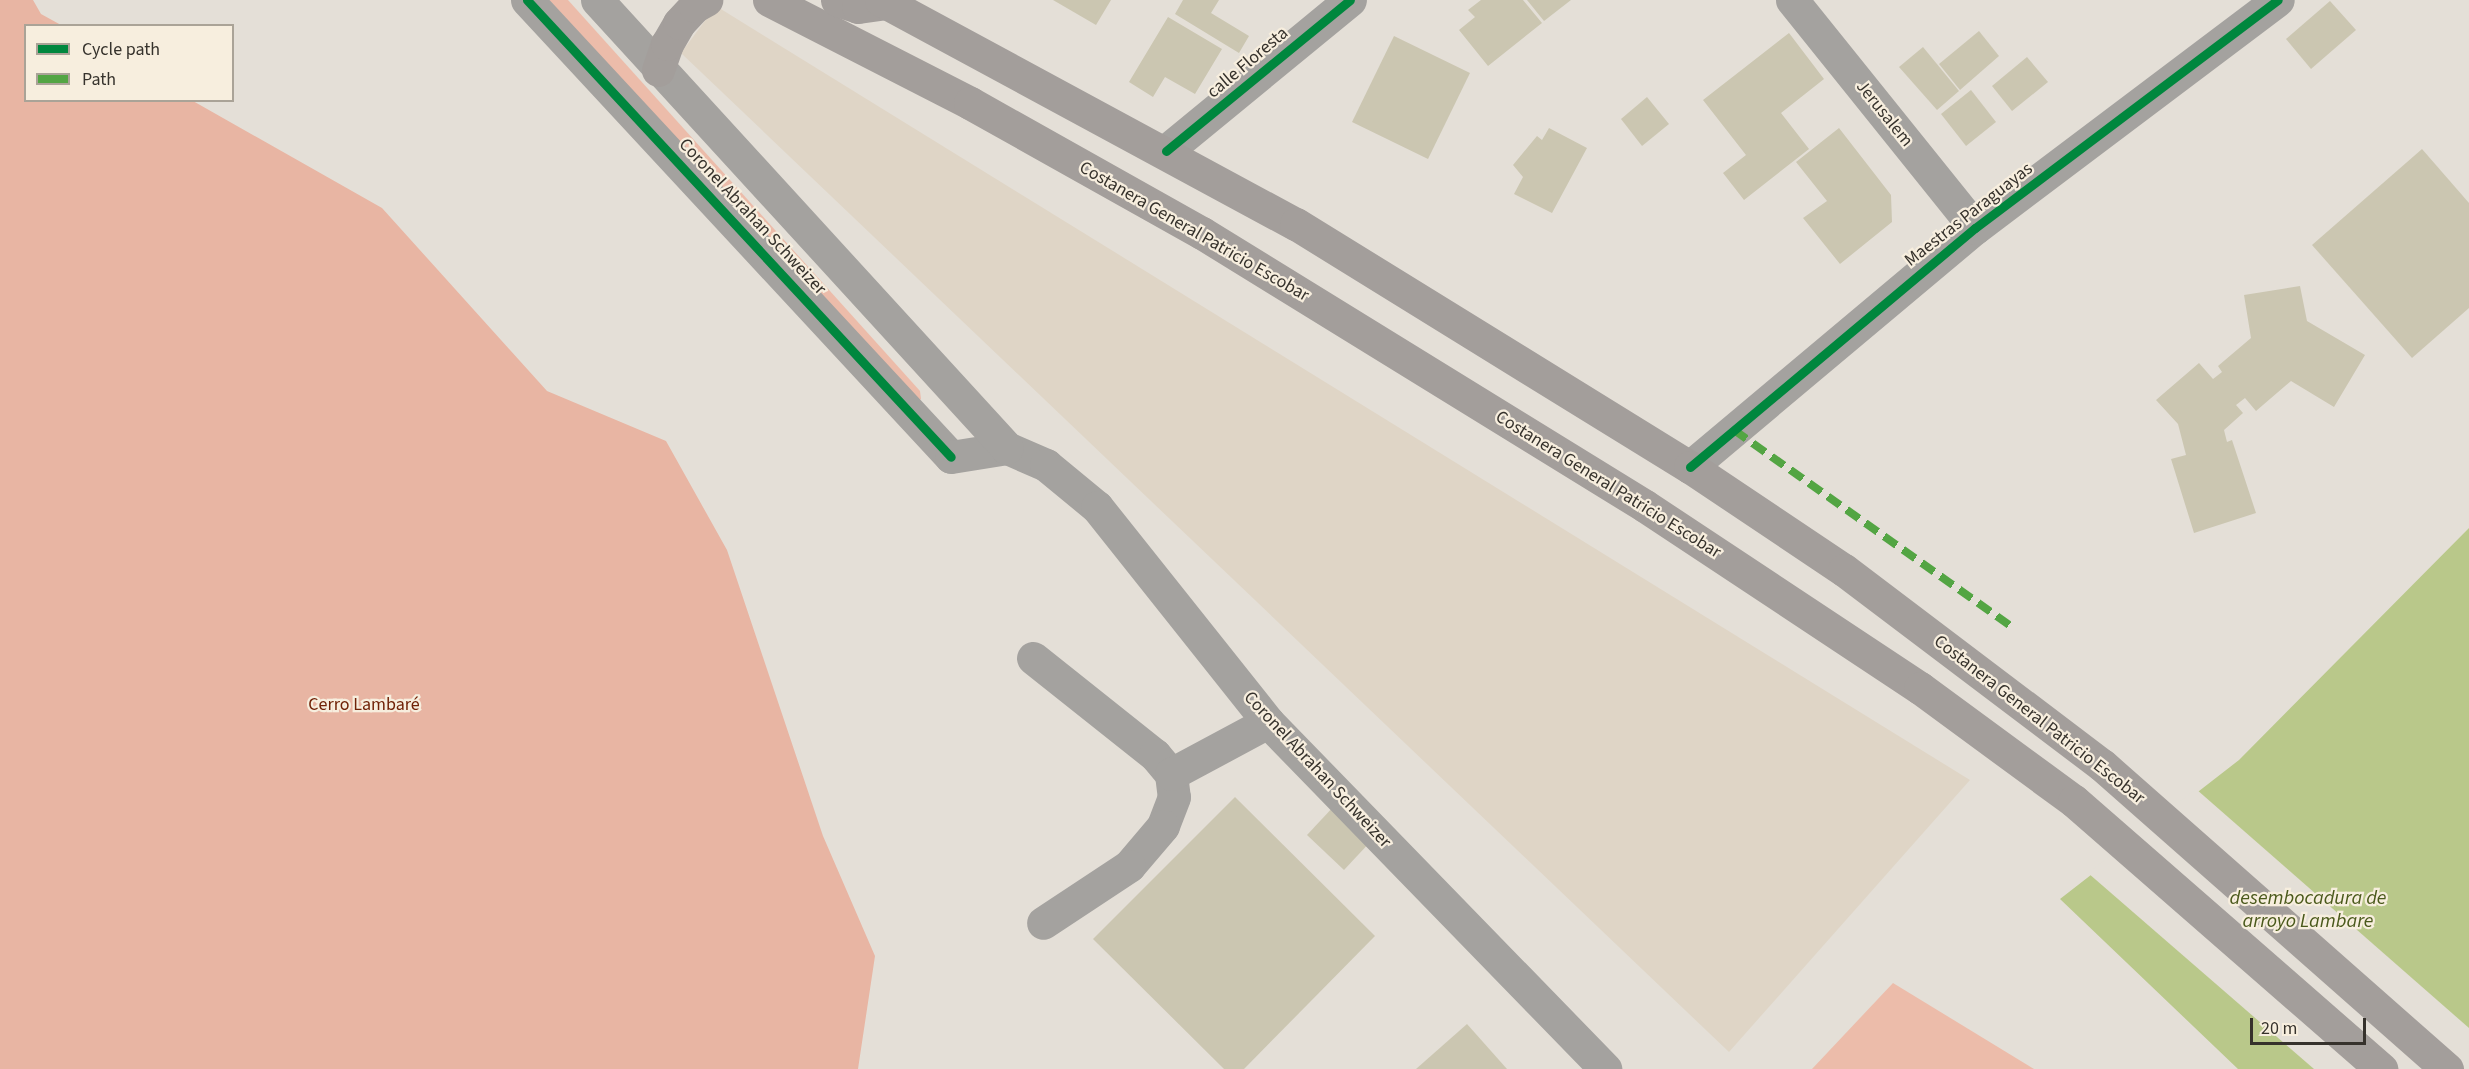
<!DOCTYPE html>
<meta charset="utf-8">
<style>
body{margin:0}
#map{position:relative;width:2469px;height:1069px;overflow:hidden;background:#e4dfd7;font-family:"Source Sans 3",sans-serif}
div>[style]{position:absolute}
.built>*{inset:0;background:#dfd5c6}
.green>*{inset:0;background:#ecbcaa}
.forest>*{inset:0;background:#e8b5a3}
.water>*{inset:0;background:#b9c88a}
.pier>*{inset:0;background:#e4dfd7}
.building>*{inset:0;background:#cbc6b1}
.minor>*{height:33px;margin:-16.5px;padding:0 16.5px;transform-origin:16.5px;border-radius:16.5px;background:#a4a29f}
.highway>*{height:33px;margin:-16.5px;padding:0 16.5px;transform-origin:16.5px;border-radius:16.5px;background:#a39e9b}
.quiet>*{height:8px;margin-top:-4px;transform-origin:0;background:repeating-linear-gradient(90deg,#53a543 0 15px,transparent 0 23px)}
.cycleway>*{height:9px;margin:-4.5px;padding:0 4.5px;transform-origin:4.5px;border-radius:4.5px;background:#00873e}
span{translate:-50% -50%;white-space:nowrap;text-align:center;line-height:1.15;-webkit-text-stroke:4.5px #f7eede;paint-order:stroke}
.street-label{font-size:18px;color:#36322c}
.park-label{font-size:18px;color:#702207}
.water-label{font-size:20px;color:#4a591b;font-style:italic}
.legend{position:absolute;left:24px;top:24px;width:210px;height:78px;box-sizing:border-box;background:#f7eede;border:2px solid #aaa397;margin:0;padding:8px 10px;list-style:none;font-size:18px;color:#36322c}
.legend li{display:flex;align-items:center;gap:12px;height:30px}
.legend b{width:30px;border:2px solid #aaa397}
.scale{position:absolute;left:2250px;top:1018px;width:116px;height:27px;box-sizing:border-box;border:3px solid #36322c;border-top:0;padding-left:8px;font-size:18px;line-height:21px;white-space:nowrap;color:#36322c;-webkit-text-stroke:4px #f7eede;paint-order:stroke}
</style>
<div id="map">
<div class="built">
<div style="clip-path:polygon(716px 6px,1970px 780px,1729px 1052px,681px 53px)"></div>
</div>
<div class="green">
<div style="clip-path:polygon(549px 0,568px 0,920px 391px,921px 399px,917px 402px)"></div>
<div style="clip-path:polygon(1893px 983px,2034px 1069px,1812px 1069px)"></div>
</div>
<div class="forest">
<div style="clip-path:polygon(0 0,33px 0,41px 14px,61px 25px,26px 26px,26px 100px,193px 101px,382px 208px,547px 391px,666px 441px,727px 550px,823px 836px,875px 956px,858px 1069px,0 1069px)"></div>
</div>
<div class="water">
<div style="clip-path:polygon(2469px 528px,2469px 1069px,2238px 1069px,2060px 899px,2239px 760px)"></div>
</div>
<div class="pier">
<div style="clip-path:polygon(2196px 789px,2469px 1028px,2469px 1069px,2314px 1069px,2088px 873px)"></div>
</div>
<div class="building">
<div style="clip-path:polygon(1053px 0,1111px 0,1096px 25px)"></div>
<div style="clip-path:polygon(1183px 0,1219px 0,1211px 13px,1249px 36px,1239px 53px,1175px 14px)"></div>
<div style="clip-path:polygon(1481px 0,1523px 0,1542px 23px,1488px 66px,1459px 30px,1475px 17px,1468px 10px)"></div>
<div style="clip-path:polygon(1527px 0,1571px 0,1544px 21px)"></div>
<div style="clip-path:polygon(2330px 1px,2356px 30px,2311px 69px,2286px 39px)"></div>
<div style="clip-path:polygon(1168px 17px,1222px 49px,1195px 94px,1165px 77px,1153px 97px,1129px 82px)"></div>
<div style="clip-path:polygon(1979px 31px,1999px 56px,1960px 90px,1939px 64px)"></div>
<div style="clip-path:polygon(1789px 33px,1824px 79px,1781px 113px,1809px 149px,1744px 200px,1723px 173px,1746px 155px,1703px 100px)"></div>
<div style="clip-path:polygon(1394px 36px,1470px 73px,1428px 159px,1352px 122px)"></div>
<div style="clip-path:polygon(1923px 47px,1959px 91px,1937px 110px,1899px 67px)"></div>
<div style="clip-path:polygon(2027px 57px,2048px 82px,2012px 111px,1992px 86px)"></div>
<div style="clip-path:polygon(1971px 90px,1996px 122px,1966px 146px,1941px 114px)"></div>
<div style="clip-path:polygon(1647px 97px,1669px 124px,1642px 146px,1621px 119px)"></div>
<div style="clip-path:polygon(1549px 128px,1587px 148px,1552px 213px,1514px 194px,1523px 177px,1513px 165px,1537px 136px,1542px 140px)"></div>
<div style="clip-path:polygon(1839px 128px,1891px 195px,1892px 222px,1840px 264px,1803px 218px,1827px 201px,1796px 162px)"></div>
<div style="clip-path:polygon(2422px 149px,2469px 203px,2469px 308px,2412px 358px,2312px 245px)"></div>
<div style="clip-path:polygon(2300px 286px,2307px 321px,2365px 355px,2334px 407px,2291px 381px,2256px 411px,2245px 398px,2236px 405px,2243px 413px,2224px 430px,2227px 442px,2232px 440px,2256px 513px,2194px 533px,2171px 459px,2186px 455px,2178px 424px,2156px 400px,2199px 363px,2213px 379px,2222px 372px,2218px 366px,2251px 338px,2244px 295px)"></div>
<div style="clip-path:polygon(1235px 797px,1375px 936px,1244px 1069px,1224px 1069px,1093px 939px)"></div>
<div style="clip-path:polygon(1335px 805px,1372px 840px,1344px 870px,1307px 835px)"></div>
<div style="clip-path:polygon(1467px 1024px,1507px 1069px,1416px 1069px)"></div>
</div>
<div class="minor">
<div style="left:527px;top:0;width:623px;rotate:47.15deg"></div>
<div style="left:951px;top:457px;width:57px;rotate:-9.1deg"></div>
<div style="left:1007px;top:448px;width:43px;rotate:23.6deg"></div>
<div style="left:1046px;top:465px;width:66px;rotate:39.5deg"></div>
<div style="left:1097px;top:507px;width:275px;rotate:51.5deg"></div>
<div style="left:1268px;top:722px;width:484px;rotate:45.8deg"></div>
<div style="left:597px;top:0;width:607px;rotate:47.54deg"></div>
<div style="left:1792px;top:0;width:292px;rotate:51.2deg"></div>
<div style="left:1166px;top:151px;width:238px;rotate:-39.4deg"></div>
<div style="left:1690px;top:467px;width:372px;rotate:-40deg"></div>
<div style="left:1975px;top:228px;width:379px;rotate:-37deg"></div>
<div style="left:1033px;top:658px;width:156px;rotate:38.5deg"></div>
<div style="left:1155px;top:755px;width:25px;rotate:50deg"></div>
<div style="left:1171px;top:774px;width:23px;rotate:83deg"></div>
<div style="left:1174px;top:797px;width:31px;rotate:111deg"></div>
<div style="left:1163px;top:826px;width:52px;rotate:130.4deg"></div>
<div style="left:1129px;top:866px;width:103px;rotate:146.5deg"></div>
<div style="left:1171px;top:774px;width:110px;rotate:-28.2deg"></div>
</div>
<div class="highway">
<div style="left:769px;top:0;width:226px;rotate:27.1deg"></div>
<div style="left:970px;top:103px;width:266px;rotate:29.3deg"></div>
<div style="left:1202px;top:233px;width:520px;rotate:31.64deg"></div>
<div style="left:1645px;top:506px;width:330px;rotate:33.5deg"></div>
<div style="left:1920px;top:688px;width:191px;rotate:36.3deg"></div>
<div style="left:2074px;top:801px;width:408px;rotate:41.1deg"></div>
<div style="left:837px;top:0;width:22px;rotate:18deg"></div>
<div style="left:858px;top:7px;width:29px;rotate:-8deg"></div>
<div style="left:881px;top:0;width:472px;rotate:28.4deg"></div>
<div style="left:1296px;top:224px;width:463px;rotate:31.7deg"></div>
<div style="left:1690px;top:467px;width:185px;rotate:33.8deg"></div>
<div style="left:1844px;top:570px;width:323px;rotate:37.1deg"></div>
<div style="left:2102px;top:765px;width:460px;rotate:41.4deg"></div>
<div style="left:658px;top:70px;width:28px;rotate:-71deg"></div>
<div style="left:667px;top:44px;width:24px;rotate:-60deg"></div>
<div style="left:679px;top:23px;width:23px;rotate:-47deg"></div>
<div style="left:695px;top:6px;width:13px;rotate:-29deg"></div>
</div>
<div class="quiet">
<div style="left:1734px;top:430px;width:339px;rotate:35.3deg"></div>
</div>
<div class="cycleway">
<div style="left:527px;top:0;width:623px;rotate:47.15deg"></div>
<div style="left:1166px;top:151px;width:238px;rotate:-39.4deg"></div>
<div style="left:1690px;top:467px;width:372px;rotate:-40deg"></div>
<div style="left:1975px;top:228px;width:379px;rotate:-37deg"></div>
</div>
<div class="street-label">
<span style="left:1248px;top:63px;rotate:-40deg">calle Floresta</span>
<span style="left:1884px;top:114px;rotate:51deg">Jerusalem</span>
<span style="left:1969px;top:215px;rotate:-38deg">Maestras Paraguayas</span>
<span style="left:752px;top:217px;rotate:47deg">Coronel Abrahan Schweizer</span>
<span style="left:1194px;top:232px;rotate:30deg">Costanera General Patricio Escobar</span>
<span style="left:1608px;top:485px;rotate:32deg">Costanera General Patricio Escobar</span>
<span style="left:2039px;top:720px;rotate:38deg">Costanera General Patricio Escobar</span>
<span style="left:1317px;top:770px;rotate:47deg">Coronel Abrahan Schweizer</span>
</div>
<div class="park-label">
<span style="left:364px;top:705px">Cerro Lambaré</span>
</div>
<div class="water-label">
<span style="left:2308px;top:910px">desembocadura de<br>arroyo Lambare</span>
</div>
<ul class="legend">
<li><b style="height:8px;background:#00873e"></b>Cycle path</li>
<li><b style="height:8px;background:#53a543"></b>Path</li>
</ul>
<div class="scale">20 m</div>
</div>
